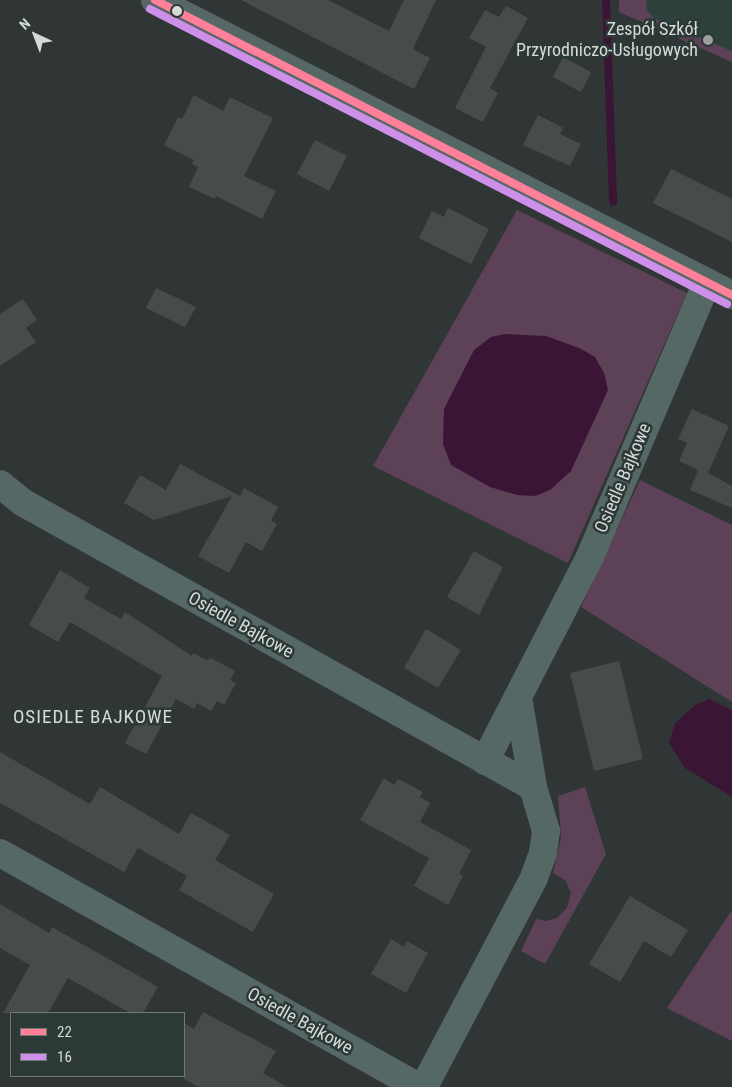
<!DOCTYPE html>
<meta charset="utf-8">
<style>
body{margin:0}
#map{position:relative;width:732px;height:1087px;overflow:hidden;background:#303635;font-family:"Roboto Condensed",sans-serif}
div>[style]{position:absolute}
.built>*{inset:0;background:#2d403c}
.green>*{inset:0;background:#5c4157}
.water>*{inset:0;background:#3b1535}
.stream>*{height:8px;margin:-4px;padding:0 4px;transform-origin:4px;border-radius:4px;background:#3b1535}
.building>*{inset:0;background:#474c4b}
.minor>*{height:28px;margin:-14px;padding:0 14px;transform-origin:14px;border-radius:14px;background:#566865}
.bus-1>*{height:8px;margin:-4px;padding:0 4px;transform-origin:4px;border-radius:4px;background:#ff8098}
.bus-2>*{height:8px;margin:-4px;padding:0 4px;transform-origin:4px;border-radius:4px;background:#ce8fe9}
.dots>*{width:14px;height:14px;translate:-50% -50%;box-sizing:border-box;border:2px solid #2d3937;border-radius:50%}
span{translate:-50% -50%;white-space:nowrap;text-align:center;line-height:1.15;-webkit-text-stroke:5px #2d3937;paint-order:stroke}
.poi-label{font-size:18px;color:#d4dbd9}
.right{translate:-100% -50%;text-align:right}
.street-label{font-size:18px;color:#d4dbd9}
.neighbourhood-label{font-size:19px;color:#d4dbd9;letter-spacing:1px}
.legend{position:absolute;left:10px;top:1012px;width:175px;height:65px;box-sizing:border-box;background:#2d3937;border:1px solid #707a78;margin:0;padding:6px 9px;list-style:none;font-size:15px;color:#d4dbd9}
.legend li{display:flex;align-items:center;gap:10px;height:25px}
.legend b{width:25px;border:1px solid #707a78}
.north{position:absolute;left:10px;top:10px;width:50px;height:50px;-webkit-text-stroke:4px #2d3937;paint-order:stroke;rotate:317deg;font-size:14px;font-weight:700;line-height:20px;text-align:center;color:#d4dbd9}
.north::after{content:'';display:block;margin:auto;width:18px;height:22px;background:#d4dbd9;clip-path:polygon(50% 0,100% 100%,50% 72%,0 100%)}
</style>
<div id="map">
<div class="built">
<div style="clip-path:polygon(619px 0,732px 0,732px 62px,619px 12px)"></div>
</div>
<div class="green">
<div style="clip-path:polygon(619px 0,646px 0,647px 10px,654px 18px,732px 51px,732px 62px,619px 12px)"></div>
<div style="clip-path:polygon(517px 210px,687px 293px,568px 563px,373px 466px)"></div>
<div style="clip-path:polygon(640px 480px,732px 525px,732px 702px,581px 607px)"></div>
<div style="clip-path:polygon(585px 787px,606px 854px,545px 964px,521px 951px,536px 919px,546px 921px,557px 918px,567px 908px,571px 893px,566px 881px,553px 873px,561px 838px,558px 796px)"></div>
<div style="clip-path:polygon(732px 910px,732px 1041px,667px 1008px)"></div>
</div>
<div class="water">
<div style="clip-path:polygon(505px 334px,546px 336px,579px 348px,595px 357px,604px 373px,608px 390px,571px 471px,550px 490px,535px 496px,517px 495px,490px 487px,451px 465px,443px 444px,444px 409px,474px 350px,491px 337px)"></div>
<div style="clip-path:polygon(709px 699px,732px 710px,732px 797px,685px 768px,669px 743px,675px 723px,694px 706px)"></div>
</div>
<div class="stream">
<div style="left:606px;top:0;width:202px;rotate:88deg"></div>
</div>
<div class="building">
<div style="clip-path:polygon(241px 0,328px 0,389px 31px,404px 0,436px 0,413px 49px,430px 58px,414px 89px)"></div>
<div style="clip-path:polygon(506px 6px,528px 18px,490px 88px,498px 93px,483px 122px,455px 108px,486px 47px,469px 38px,485px 10px,499px 17px)"></div>
<div style="clip-path:polygon(563px 57px,591px 72px,581px 92px,553px 77px)"></div>
<div style="clip-path:polygon(194px 95px,223px 111px,230px 97px,273px 118px,244px 176px,276px 191px,262px 219px,216px 196px,215px 199px,189px 187px,198px 167px,192px 164px,194px 160px,164px 145px,178px 117px,182px 119px)"></div>
<div style="clip-path:polygon(538px 115px,563px 128px,560px 134px,581px 144px,570px 166px,523px 145px)"></div>
<div style="clip-path:polygon(315px 140px,347px 156px,329px 191px,297px 174px)"></div>
<div style="clip-path:polygon(671px 169px,732px 199px,732px 242px,653px 203px)"></div>
<div style="clip-path:polygon(448px 208px,489px 229px,471px 264px,419px 238px,432px 211px,444px 217px)"></div>
<div style="clip-path:polygon(156px 288px,196px 307px,185px 327px,146px 308px)"></div>
<div style="clip-path:polygon(23px 299px,37px 320px,26px 328px,36px 342px,0 366px,0 314px)"></div>
<div style="clip-path:polygon(692px 409px,729px 426px,708px 473px,732px 486px,732px 508px,690px 490px,698px 470px,679px 461px,687px 443px,678px 439px)"></div>
<div style="clip-path:polygon(180px 464px,240px 496px,244px 488px,278px 507px,271px 521px,277px 524px,262px 551px,246px 542px,229px 573px,198px 556px,232px 496px,154px 520px,124px 503px,140px 475px,166px 490px)"></div>
<div style="clip-path:polygon(474px 551px,503px 567px,479px 615px,447px 597px)"></div>
<div style="clip-path:polygon(60px 570px,90px 588px,84px 598px,121px 619px,125px 612px,192px 656px,193px 653px,207px 660px,211px 658px,235px 671px,230px 680px,236px 683px,224px 705px,217px 701px,211px 711px,197px 703px,194px 709px,176px 699px,146px 754px,125px 743px,162px 676px,70px 622px,58px 642px,29px 625px)"></div>
<div style="clip-path:polygon(426px 629px,461px 650px,438px 688px,404px 668px)"></div>
<div style="clip-path:polygon(619px 661px,643px 759px,594px 771px,570px 673px)"></div>
<div style="clip-path:polygon(0 752px,90px 804px,100px 787px,179px 834px,191px 813px,230px 835px,215px 860px,274px 894px,253px 932px,179px 890px,187px 876px,138px 848px,124px 872px,0 803px)"></div>
<div style="clip-path:polygon(384px 778px,394px 785px,398px 779px,423px 792px,420px 797px,430px 803px,420px 822px,471px 850px,459px 874px,463px 876px,448px 905px,414px 886px,429px 858px,360px 820px)"></div>
<div style="clip-path:polygon(630px 896px,688px 930px,671px 957px,644px 941px,620px 982px,589px 964px)"></div>
<div style="clip-path:polygon(0 904px,49px 933px,52px 927px,158px 987px,143px 1013px,130px 1013px,68px 978px,48px 1013px,3px 1013px,30px 965px,0 948px)"></div>
<div style="clip-path:polygon(391px 939px,404px 947px,407px 941px,428px 953px,406px 993px,371px 974px)"></div>
<div style="clip-path:polygon(203px 1012px,276px 1051px,263px 1073px,287px 1087px,198px 1087px,184px 1079px,184px 1023px,194px 1029px)"></div>
</div>
<div class="minor">
<div style="left:155px;top:0;width:648px;rotate:27.08deg"></div>
<div style="left:0;top:484px;width:28px;rotate:39deg"></div>
<div style="left:22px;top:502px;width:585px;rotate:29.15deg"></div>
<div style="left:533px;top:787px;width:46px;rotate:73.5deg"></div>
<div style="left:546px;top:831px;width:22px;rotate:98deg"></div>
<div style="left:543px;top:853px;width:27px;rotate:110deg"></div>
<div style="left:534px;top:878px;width:236px;rotate:117.8deg"></div>
<div style="left:518px;top:697px;width:91px;rotate:80.5deg"></div>
<div style="left:485px;top:761px;width:227px;rotate:-62.8deg"></div>
<div style="left:589px;top:559px;width:300px;rotate:-66.9deg"></div>
<div style="left:0;top:853px;width:479px;rotate:29.2deg"></div>
</div>
<div class="bus-1">
<div style="left:155px;top:0;width:648px;rotate:27.08deg"></div>
</div>
<div class="bus-2">
<div style="left:150px;top:9px;width:648px;rotate:27.08deg"></div>
</div>
<div class="dots">
<div style="left:177px;top:11px;background:#d4dbd9"></div>
<div style="left:708px;top:40px;background:#9ba1a0"></div>
</div>
<div class="poi-label">
<span class="right" style="left:698px;top:40px">Zespół Szkół<br>Przyrodniczo-Usługowych</span>
</div>
<div class="street-label">
<span style="left:623px;top:478px;rotate:-67deg">Osiedle Bajkowe</span>
<span style="left:241px;top:625px;rotate:29deg">Osiedle Bajkowe</span>
<span style="left:300px;top:1021px;rotate:29deg">Osiedle Bajkowe</span>
</div>
<div class="neighbourhood-label">
<span style="left:93px;top:717px">OSIEDLE BAJKOWE</span>
</div>
<ul class="legend">
<li><b style="height:6px;background:#ff8098"></b>22</li>
<li><b style="height:6px;background:#ce8fe9"></b>16</li>
</ul>
<div class="north">N</div>
</div>
